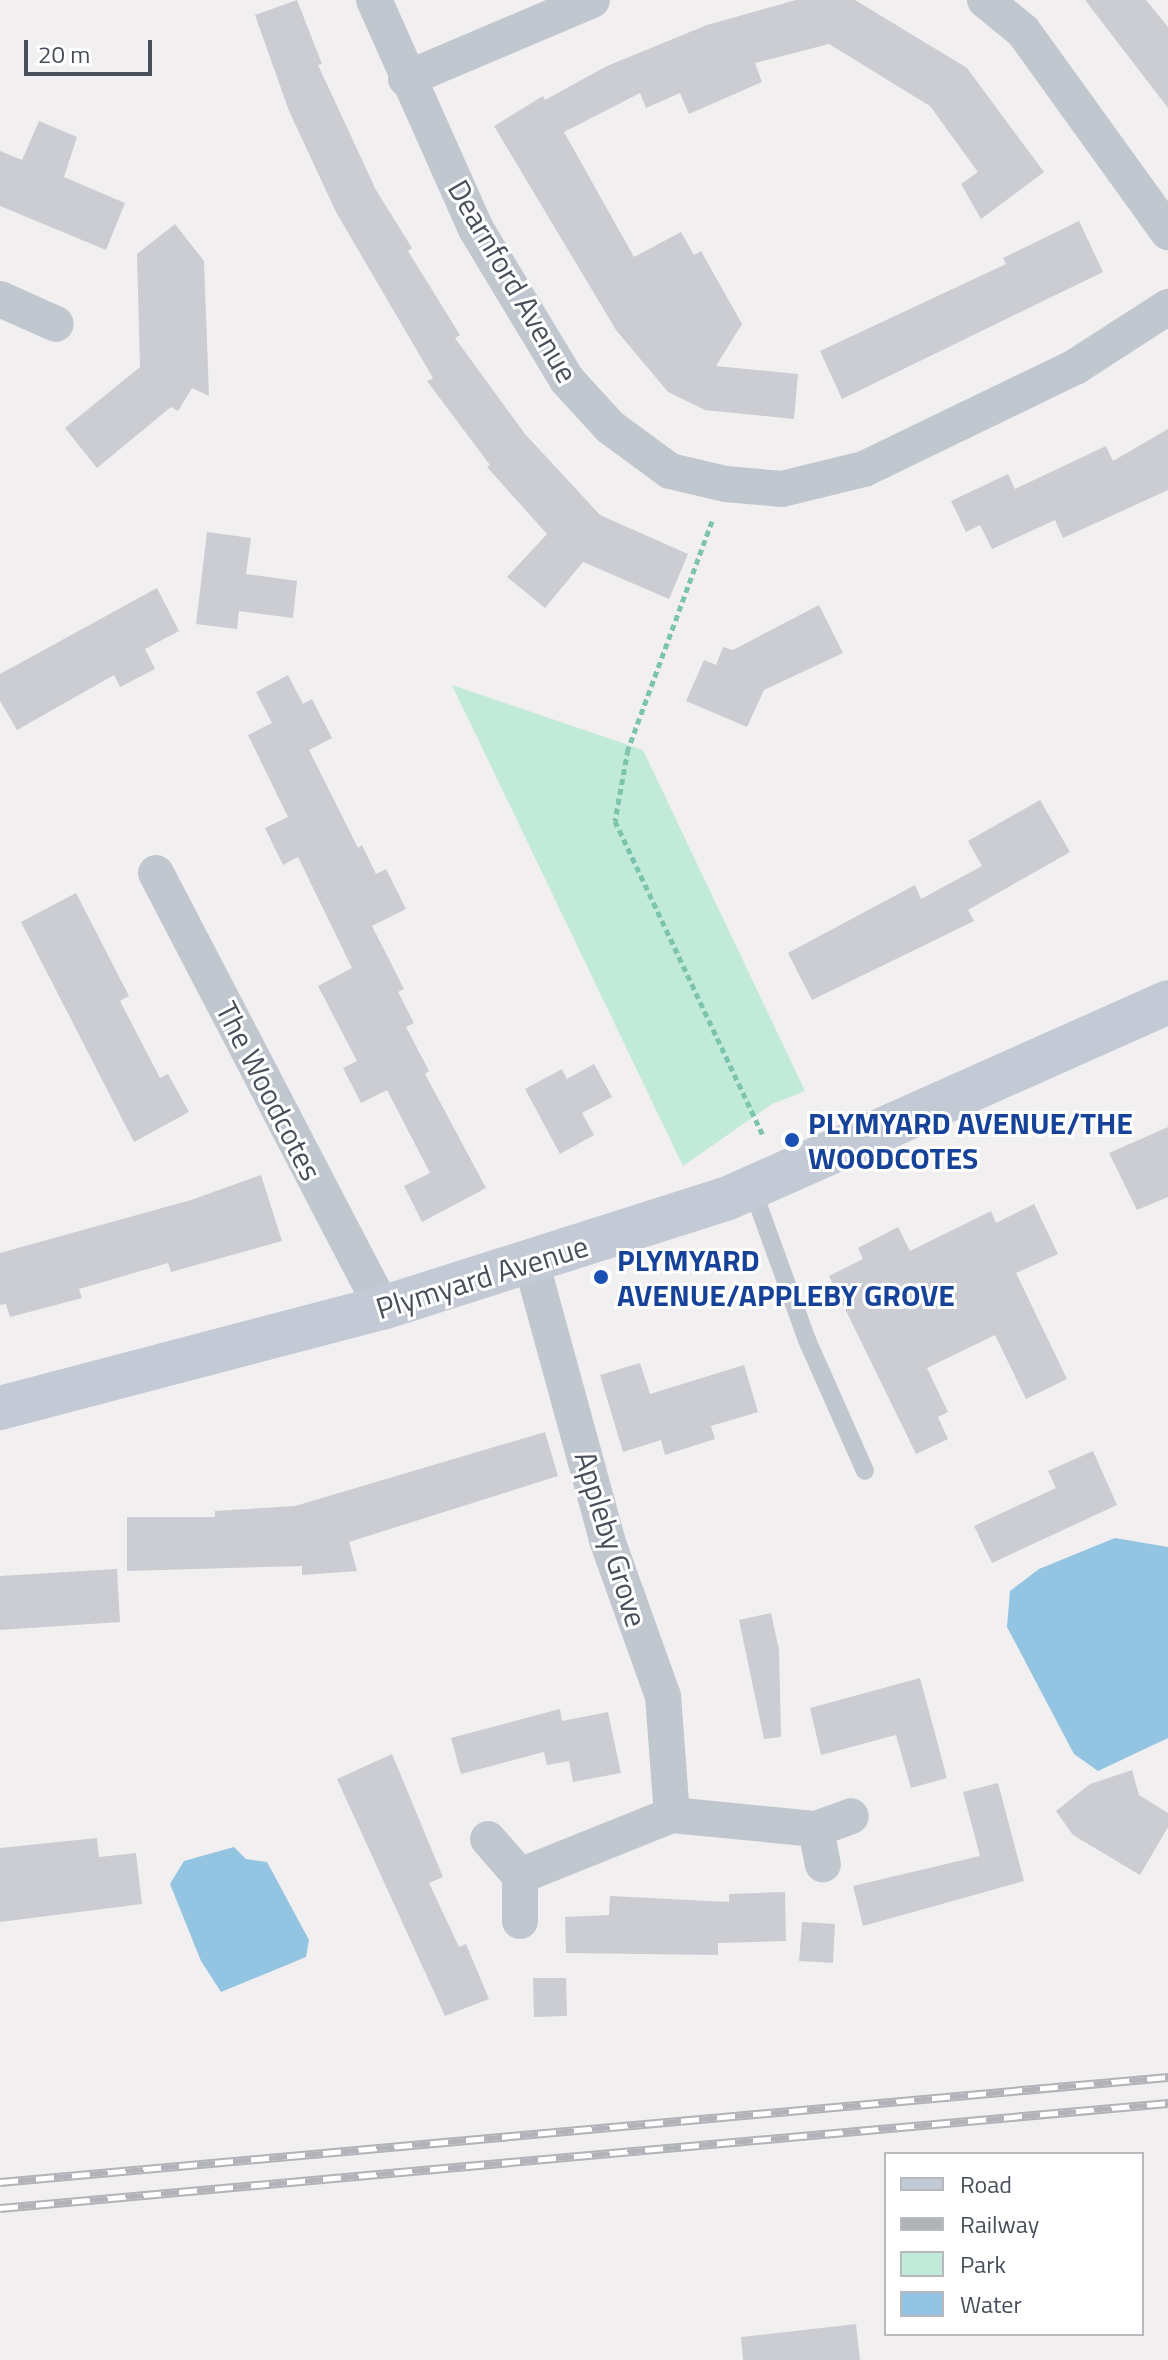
<!DOCTYPE html>
<style>
body{margin:0}
#map{position:relative;width:1168px;height:2360px;overflow:hidden;background:#f1efef;font-family:"Titillium Web",sans-serif}
div>[style]{position:absolute}
.green>*{inset:0;background:#c2ead8}
.water>*{inset:0;background:#93c4e2}
.building>*{inset:0;background:#cccdd3}
.path>*{height:5px;margin-top:-2.5px;transform-origin:0;background:repeating-linear-gradient(90deg,#7dc4ae 0 6px,transparent 0 10px)}
.lane>*{height:18px;margin:-9px;padding:0 9px;transform-origin:9px;border-radius:9px;background:#c1c7cf}
.street>*{height:36px;margin:-18px;padding:0 18px;transform-origin:18px;border-radius:18px;background:#c1c7cf}
.secondary>*{height:44px;margin:-22px;padding:0 22px;transform-origin:22px;border-radius:22px;background:#c3c9d5}
.rail>*{height:9px;margin-top:-4.5px;transform-origin:0;background:repeating-linear-gradient(90deg,#fff 0 18px,#b1b3b8 0 36px);box-sizing:border-box;border-block:2px solid #b1b3b8}
.dots>*{width:22px;height:22px;translate:-50% -50%;box-sizing:border-box;border:4px solid #fff;border-radius:50%}
span{translate:-50% -50%;white-space:nowrap;text-align:center;line-height:1.15;-webkit-text-stroke:6px #fff;paint-order:stroke}
.street-label{font-size:30px;color:#494f5a}
.transit-label{font-size:30px;color:#164399;font-weight:700}
.left{translate:0 -50%;text-align:left}
.legend{position:absolute;left:884px;top:2152px;width:260px;height:184px;box-sizing:border-box;background:#fff;border:2px solid #b6b9bd;margin:0;padding:10px 14px;list-style:none;font-size:24px;color:#494f5a}
.legend li{display:flex;align-items:center;gap:16px;height:40px}
.legend b{width:40px;border:2px solid #b6b9bd}
.scale{position:absolute;left:24px;top:40px;width:128px;height:36px;box-sizing:border-box;border:4px solid #494f5a;border-top:0;padding-left:10px;font-size:24px;line-height:28px;white-space:nowrap;color:#494f5a;-webkit-text-stroke:6px #fff;paint-order:stroke}
</style>
<div id="map">
<div class="green">
<div style="clip-path:polygon(452px 685px,643px 750px,805px 1091px,772px 1104px,683px 1166px)"></div>
</div>
<div class="water">
<div style="clip-path:polygon(1115px 1538px,1168px 1547px,1168px 1738px,1098px 1771px,1074px 1754px,1007px 1627px,1010px 1591px,1039px 1569px)"></div>
<div style="clip-path:polygon(234px 1847px,246px 1859px,267px 1862px,309px 1940px,306px 1957px,221px 1992px,201px 1961px,170px 1884px,184px 1861px)"></div>
</div>
<div class="building">
<div style="clip-path:polygon(297px 0,322px 64px,318px 65px,376px 190px,412px 248px,408px 251px,460px 335px,455px 338px,525px 434px,600px 515px,688px 554px,669px 599px,583px 562px,545px 608px,507px 577px,547px 534px,487px 467px,490px 465px,427px 381px,433px 378px,336px 212px,289px 111px,255px 15px)"></div>
<div style="clip-path:polygon(796px 0,855px 0,967px 68px,1044px 172px,981px 219px,961px 184px,978px 172px,930px 106px,829px 44px,755px 63px,762px 82px,689px 114px,680px 93px,646px 108px,640px 93px,564px 132px,634px 257px,681px 232px,694px 255px,701px 251px,742px 324px,716px 366px,798px 374px,794px 419px,705px 410px,668px 392px,616px 330px,494px 126px,543px 96px,545px 100px,607px 66px,707px 25px)"></div>
<div style="clip-path:polygon(1085px 0,1146px 0,1168px 27px,1168px 108px)"></div>
<div style="clip-path:polygon(39px 121px,77px 137px,64px 177px,125px 203px,106px 250px,0 206px,0 151px,22px 160px)"></div>
<div style="clip-path:polygon(1079px 221px,1103px 272px,842px 399px,820px 351px,1006px 264px,1003px 258px)"></div>
<div style="clip-path:polygon(175px 224px,204px 261px,209px 396px,192px 388px,178px 411px,171px 407px,97px 468px,65px 428px,140px 367px,137px 254px)"></div>
<div style="clip-path:polygon(1168px 429px,1168px 490px,1063px 538px,1055px 520px,992px 549px,980px 525px,966px 532px,951px 501px,1008px 474px,1015px 489px,1106px 446px,1113px 461px)"></div>
<div style="clip-path:polygon(207px 532px,251px 538px,246px 574px,297px 581px,293px 618px,239px 611px,237px 629px,196px 624px)"></div>
<div style="clip-path:polygon(157px 588px,179px 631px,145px 649px,155px 669px,120px 687px,114px 675px,17px 730px,0 701px,0 674px)"></div>
<div style="clip-path:polygon(819px 605px,843px 653px,764px 690px,747px 727px,686px 701px,704px 660px,716px 665px,723px 647px,733px 650px)"></div>
<div style="clip-path:polygon(288px 675px,303px 704px,312px 699px,332px 738px,309px 750px,358px 848px,362px 845px,376px 874px,386px 869px,406px 909px,372px 926px,404px 989px,398px 992px,414px 1023px,406px 1027px,429px 1071px,425px 1074px,486px 1188px,422px 1222px,404px 1186px,430px 1173px,387px 1090px,361px 1103px,343px 1068px,357px 1061px,318px 986px,352px 968px,298px 857px,283px 865px,265px 828px,288px 817px,248px 735px,272px 723px,256px 692px)"></div>
<div style="clip-path:polygon(1040px 800px,1070px 852px,968px 910px,974px 921px,812px 1000px,788px 953px,915px 885px,921px 899px,982px 866px,968px 841px)"></div>
<div style="clip-path:polygon(76px 893px,129px 996px,120px 1001px,160px 1078px,168px 1074px,189px 1112px,134px 1142px,21px 922px)"></div>
<div style="clip-path:polygon(594px 1064px,612px 1097px,582px 1113px,594px 1135px,560px 1154px,525px 1089px,562px 1069px,567px 1079px)"></div>
<div style="clip-path:polygon(1168px 1127px,1168px 1197px,1137px 1210px,1109px 1153px)"></div>
<div style="clip-path:polygon(261px 1175px,282px 1241px,171px 1272px,168px 1263px,79px 1289px,82px 1298px,10px 1317px,6px 1304px,0 1305px,0 1253px,191px 1200px)"></div>
<div style="clip-path:polygon(1034px 1204px,1058px 1254px,1016px 1273px,1067px 1379px,1026px 1399px,995px 1335px,927px 1368px,948px 1412px,938px 1417px,948px 1439px,916px 1454px,829px 1276px,863px 1259px,858px 1248px,898px 1227px,910px 1251px,991px 1211px,996px 1223px)"></div>
<div style="clip-path:polygon(640px 1363px,650px 1394px,744px 1365px,758px 1412px,711px 1426px,715px 1439px,665px 1455px,661px 1440px,623px 1452px,600px 1375px)"></div>
<div style="clip-path:polygon(545px 1432px,558px 1476px,349px 1542px,357px 1571px,302px 1575px,302px 1566px,127px 1571px,127px 1517px,215px 1517px,215px 1511px,295px 1506px)"></div>
<div style="clip-path:polygon(1093px 1451px,1117px 1505px,992px 1563px,974px 1526px,1056px 1488px,1048px 1471px)"></div>
<div style="clip-path:polygon(117px 1569px,120px 1622px,0 1630px,0 1576px)"></div>
<div style="clip-path:polygon(771px 1613px,779px 1650px,781px 1737px,764px 1739px,739px 1620px)"></div>
<div style="clip-path:polygon(920px 1678px,947px 1778px,911px 1788px,896px 1735px,821px 1755px,810px 1708px)"></div>
<div style="clip-path:polygon(560px 1709px,562px 1721px,608px 1712px,621px 1773px,573px 1782px,569px 1761px,547px 1765px,544px 1752px,461px 1774px,451px 1738px)"></div>
<div style="clip-path:polygon(392px 1754px,443px 1877px,429px 1883px,459px 1947px,466px 1944px,489px 1999px,445px 2016px,337px 1779px)"></div>
<div style="clip-path:polygon(1132px 1770px,1139px 1795px,1168px 1813px,1168px 1827px,1140px 1875px,1073px 1835px,1056px 1811px,1090px 1784px)"></div>
<div style="clip-path:polygon(998px 1783px,1024px 1881px,863px 1926px,853px 1886px,980px 1856px,963px 1792px)"></div>
<div style="clip-path:polygon(97px 1838px,99px 1857px,136px 1853px,142px 1904px,0 1922px,0 1848px)"></div>
<div style="clip-path:polygon(785px 1892px,786px 1941px,718px 1943px,718px 1955px,566px 1953px,565px 1917px,609px 1915px,610px 1896px,729px 1902px,729px 1894px)"></div>
<div style="clip-path:polygon(802px 1922px,835px 1924px,833px 1963px,799px 1961px)"></div>
<div style="clip-path:polygon(533px 1978px,566px 1978px,567px 2016px,534px 2017px)"></div>
<div style="clip-path:polygon(856px 2324px,860px 2360px,743px 2360px,741px 2337px)"></div>
</div>
<div class="path">
<div style="left:712px;top:521px;width:243px;rotate:110.2deg"></div>
<div style="left:628px;top:749px;width:73px;rotate:100.2deg"></div>
<div style="left:615px;top:821px;width:349px;rotate:64.8deg"></div>
</div>
<div class="lane">
<div style="left:752px;top:1188px;width:162px;rotate:70.1deg"></div>
<div style="left:807px;top:1340px;width:143px;rotate:66.1deg"></div>
</div>
<div class="street">
<div style="left:374px;top:0;width:251px;rotate:66deg"></div>
<div style="left:476px;top:229px;width:176px;rotate:58.9deg"></div>
<div style="left:567px;top:380px;width:64px;rotate:47.5deg"></div>
<div style="left:610px;top:427px;width:74px;rotate:36.3deg"></div>
<div style="left:670px;top:471px;width:57px;rotate:13.1deg"></div>
<div style="left:726px;top:484px;width:56px;rotate:5.1deg"></div>
<div style="left:782px;top:489px;width:84px;rotate:-13.7deg"></div>
<div style="left:864px;top:469px;width:234px;rotate:-25.8deg"></div>
<div style="left:1075px;top:367px;width:111px;rotate:-32.8deg"></div>
<div style="left:985px;top:0;width:49px;rotate:39.2deg"></div>
<div style="left:1023px;top:31px;width:248px;rotate:54.2deg"></div>
<div style="left:406px;top:79px;width:202px;rotate:-23deg"></div>
<div style="left:0;top:299px;width:61px;rotate:24.1deg"></div>
<div style="left:156px;top:873px;width:490px;rotate:62.5deg"></div>
<div style="left:532px;top:1265px;width:285px;rotate:74.7deg"></div>
<div style="left:607px;top:1540px;width:166px;rotate:70.3deg"></div>
<div style="left:663px;top:1696px;width:119px;rotate:85.7deg"></div>
<div style="left:816px;top:1829px;width:36px;rotate:79deg"></div>
<div style="left:488px;top:1839px;width:49px;rotate:49.1deg"></div>
<div style="left:520px;top:1876px;width:164px;rotate:-21.9deg"></div>
<div style="left:672px;top:1815px;width:145px;rotate:5.6deg"></div>
<div style="left:816px;top:1829px;width:37px;rotate:-20deg"></div>
<div style="left:520px;top:1921px;width:45px;rotate:-90deg"></div>
</div>
<div class="secondary">
<div style="left:0;top:1408px;width:395px;rotate:-14.7deg"></div>
<div style="left:382px;top:1308px;width:361px;rotate:-17.6deg"></div>
<div style="left:726px;top:1199px;width:484px;rotate:-24deg"></div>
</div>
<div class="rail">
<div style="left:0;top:2182px;width:1173px;rotate:-5.14deg"></div>
<div style="left:0;top:2208px;width:1173px;rotate:-5.14deg"></div>
</div>
<div class="dots">
<div style="left:792px;top:1140px;background:#1a4fb4"></div>
<div style="left:601px;top:1277px;background:#1a4fb4"></div>
</div>
<div class="street-label">
<span style="left:513px;top:281px;rotate:60deg">Dearnford Avenue</span>
<span style="left:269px;top:1091px;rotate:63deg">The Woodcotes</span>
<span style="left:482px;top:1277px;rotate:-17deg">Plymyard Avenue</span>
<span style="left:611px;top:1539px;rotate:73deg">Appleby Grove</span>
</div>
<div class="transit-label">
<span class="left" style="left:808px;top:1140px">PLYMYARD AVENUE/THE<br>WOODCOTES</span>
<span class="left" style="left:617px;top:1277px">PLYMYARD<br>AVENUE/APPLEBY GROVE</span>
</div>
<ul class="legend">
<li><b style="height:10px;background:#c3c9d5"></b>Road</li>
<li><b style="height:10px;background:#b1b3b8"></b>Railway</li>
<li><b style="height:22px;background:#c2ead8"></b>Park</li>
<li><b style="height:22px;background:#93c4e2"></b>Water</li>
</ul>
<div class="scale">20 m</div>
</div>
